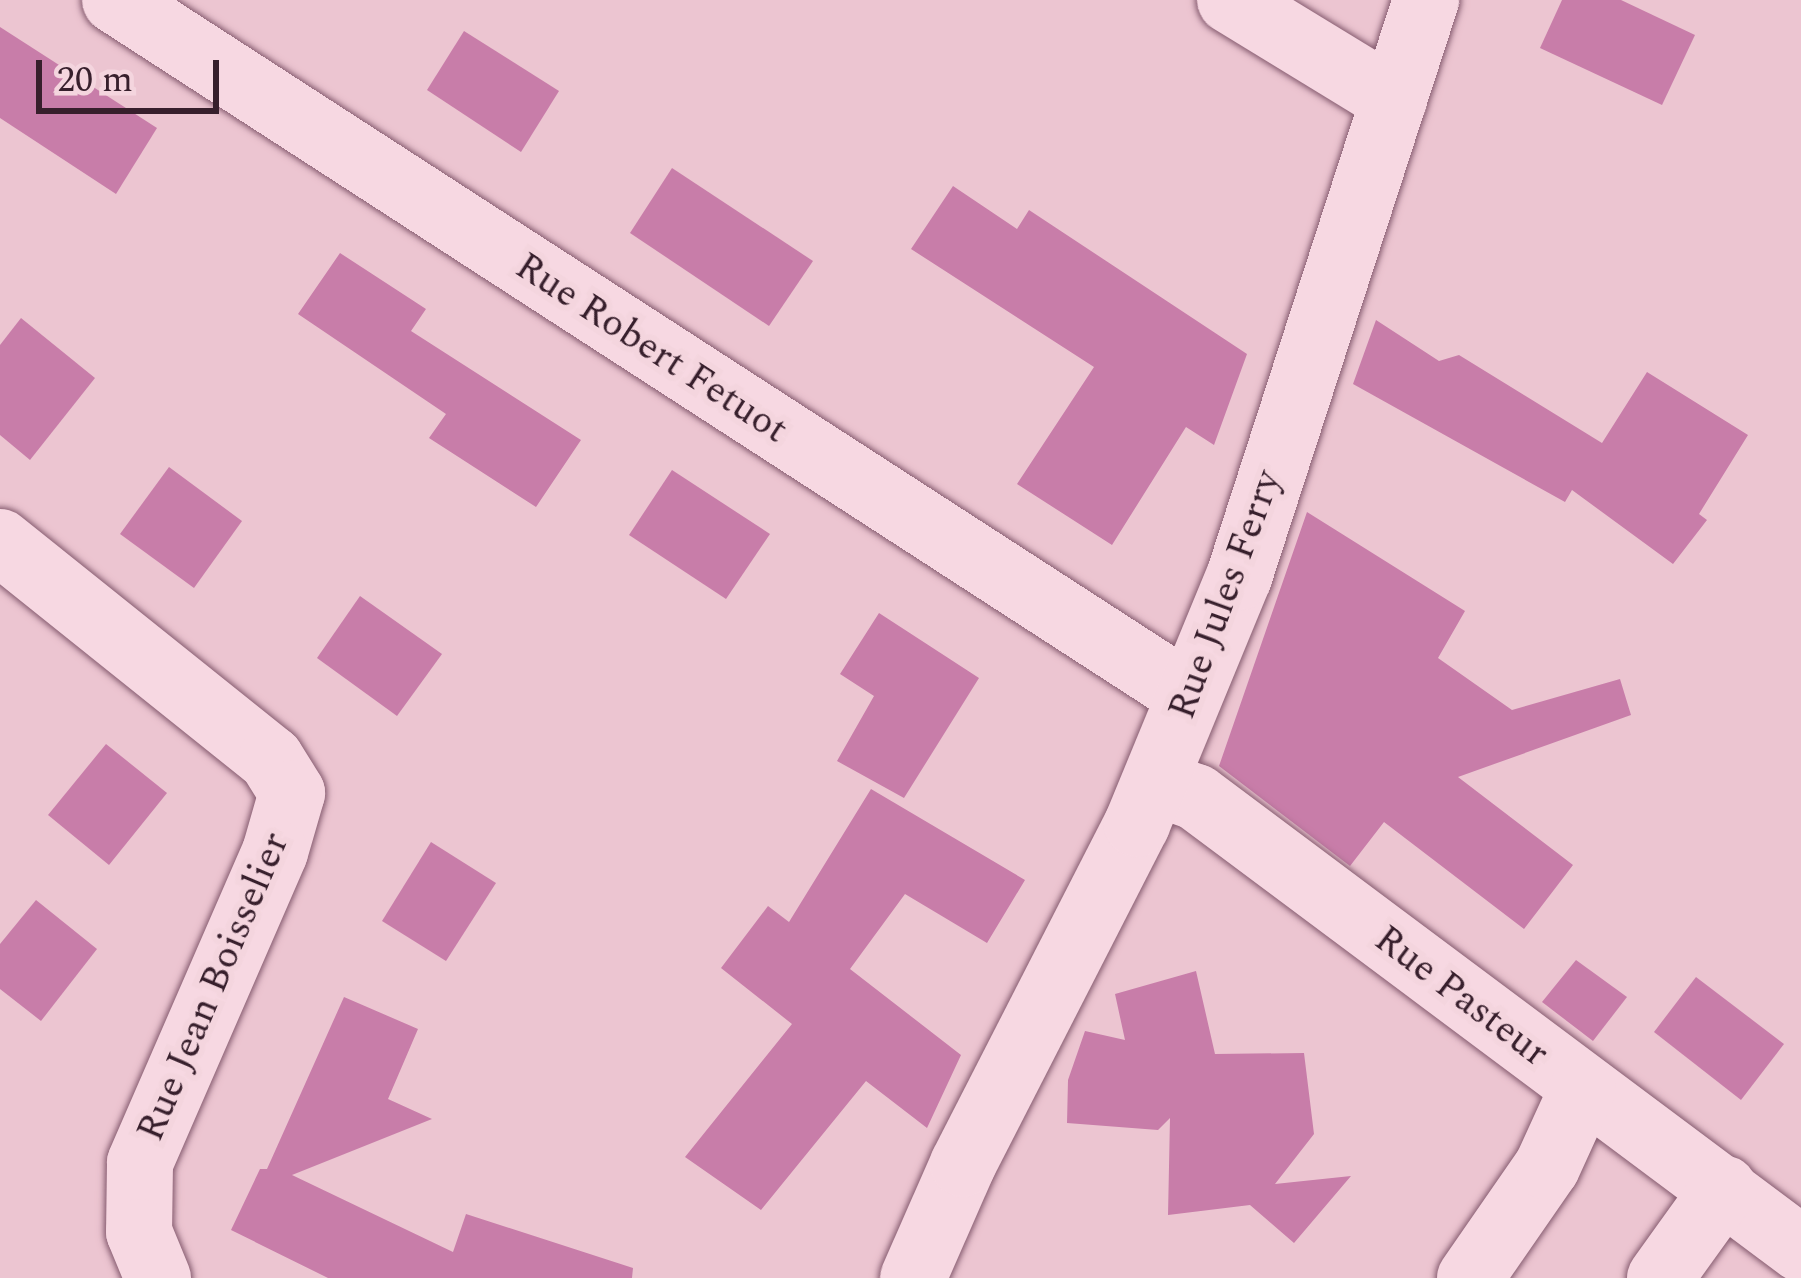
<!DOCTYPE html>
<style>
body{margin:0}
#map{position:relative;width:1801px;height:1278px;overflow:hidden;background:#ecc5d1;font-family:Spectral,serif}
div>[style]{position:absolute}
.building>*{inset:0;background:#c87da9}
.roads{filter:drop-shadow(0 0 3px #865c70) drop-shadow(0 0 3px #865c70)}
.minor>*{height:66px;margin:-33px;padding:0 33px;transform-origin:33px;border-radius:33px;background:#f7d8e2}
span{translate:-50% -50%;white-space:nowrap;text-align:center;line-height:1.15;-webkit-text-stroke:12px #f4d5de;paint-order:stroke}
.street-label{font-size:39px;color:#371f2c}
.scale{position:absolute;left:36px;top:60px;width:183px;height:54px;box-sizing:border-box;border:6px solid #371f2c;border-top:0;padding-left:15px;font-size:36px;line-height:42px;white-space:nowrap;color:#371f2c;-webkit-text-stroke:9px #f4d5de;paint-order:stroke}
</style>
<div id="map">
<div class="building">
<div style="clip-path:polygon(1562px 0,1621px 0,1695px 35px,1662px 105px,1540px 48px)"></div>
<div style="clip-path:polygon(0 27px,157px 128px,116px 194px,0 118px)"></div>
<div style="clip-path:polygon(464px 31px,559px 91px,521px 152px,427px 90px)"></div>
<div style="clip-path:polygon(672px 168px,813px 261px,769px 326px,630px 233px)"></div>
<div style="clip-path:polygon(953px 186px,1017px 229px,1029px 210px,1247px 354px,1214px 445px,1186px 427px,1112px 545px,1017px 484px,1094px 367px,911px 249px)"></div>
<div style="clip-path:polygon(340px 253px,426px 309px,411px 331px,581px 440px,536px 507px,429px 438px,446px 414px,298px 314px)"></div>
<div style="clip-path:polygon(21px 318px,95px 378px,30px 460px,0 435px,0 345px)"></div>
<div style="clip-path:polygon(1376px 320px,1439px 361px,1459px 355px,1602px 443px,1647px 372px,1748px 435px,1699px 514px,1707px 520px,1673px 564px,1572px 490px,1565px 502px,1353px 384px)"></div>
<div style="clip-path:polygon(169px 467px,242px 521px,194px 588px,120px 534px)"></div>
<div style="clip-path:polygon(672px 470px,770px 534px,726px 599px,629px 535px)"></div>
<div style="clip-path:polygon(1307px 512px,1465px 611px,1438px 658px,1512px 710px,1620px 679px,1631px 715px,1458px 777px,1573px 865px,1524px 929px,1384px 822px,1350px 866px,1219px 766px)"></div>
<div style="clip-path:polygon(360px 596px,442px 654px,397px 716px,317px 658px)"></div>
<div style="clip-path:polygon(879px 613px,979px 678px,904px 798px,837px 761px,874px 696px,840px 674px)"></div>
<div style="clip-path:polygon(106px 744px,167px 793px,109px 865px,48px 815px)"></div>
<div style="clip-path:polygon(871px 789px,1025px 880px,987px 943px,905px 894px,850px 969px,961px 1055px,927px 1128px,866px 1081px,761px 1210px,685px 1157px,792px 1024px,721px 968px,768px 906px,789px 922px)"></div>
<div style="clip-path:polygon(431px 842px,496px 883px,446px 961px,382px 921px)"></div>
<div style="clip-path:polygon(36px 900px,97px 949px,41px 1021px,0 989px,0 944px)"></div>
<div style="clip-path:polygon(1576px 960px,1627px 997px,1593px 1041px,1542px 1002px)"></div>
<div style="clip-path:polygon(1196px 971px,1215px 1054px,1304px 1053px,1314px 1134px,1275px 1184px,1351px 1176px,1294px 1243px,1250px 1205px,1168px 1215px,1170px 1118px,1158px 1130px,1067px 1123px,1068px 1080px,1085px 1031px,1125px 1040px,1115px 994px)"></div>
<div style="clip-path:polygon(1696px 977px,1784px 1044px,1741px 1100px,1654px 1032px)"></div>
<div style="clip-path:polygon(344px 997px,418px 1029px,388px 1099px,432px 1119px,292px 1175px,453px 1252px,466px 1214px,633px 1268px,632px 1278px,328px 1278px,231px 1230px,260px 1169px,267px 1169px)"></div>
</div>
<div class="roads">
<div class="minor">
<div style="left:115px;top:0;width:1279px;rotate:32.91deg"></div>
<div style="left:1230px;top:0;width:192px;rotate:31.4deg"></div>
<div style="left:0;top:542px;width:347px;rotate:38.7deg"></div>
<div style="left:271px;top:759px;width:40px;rotate:58deg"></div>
<div style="left:292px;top:793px;width:61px;rotate:106.1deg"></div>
<div style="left:275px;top:852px;width:339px;rotate:113.5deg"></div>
<div style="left:140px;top:1163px;width:69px;rotate:90.8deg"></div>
<div style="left:139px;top:1232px;width:50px;rotate:67.6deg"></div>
<div style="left:1156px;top:783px;width:42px;rotate:19.3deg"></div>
<div style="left:1196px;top:797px;width:755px;rotate:36.76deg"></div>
<div style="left:913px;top:1278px;width:124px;rotate:-66.3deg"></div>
<div style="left:963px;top:1164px;width:382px;rotate:-62.9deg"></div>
<div style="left:1137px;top:824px;width:267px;rotate:-67.6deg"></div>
<div style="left:1239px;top:577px;width:607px;rotate:-72.04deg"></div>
<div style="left:1470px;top:1278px;width:135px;rotate:-55.3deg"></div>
<div style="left:1547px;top:1167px;width:87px;rotate:-65.5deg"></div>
<div style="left:1660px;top:1278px;width:110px;rotate:-54.3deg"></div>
</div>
</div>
<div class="street-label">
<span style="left:651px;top:349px;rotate:33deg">Rue Robert Fetuot</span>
<span style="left:1226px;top:595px;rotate:-70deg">Rue Jules Ferry</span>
<span style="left:214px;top:987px;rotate:-67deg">Rue Jean Boisselier</span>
<span style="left:1461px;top:997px;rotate:37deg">Rue Pasteur</span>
</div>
<div class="scale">20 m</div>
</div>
